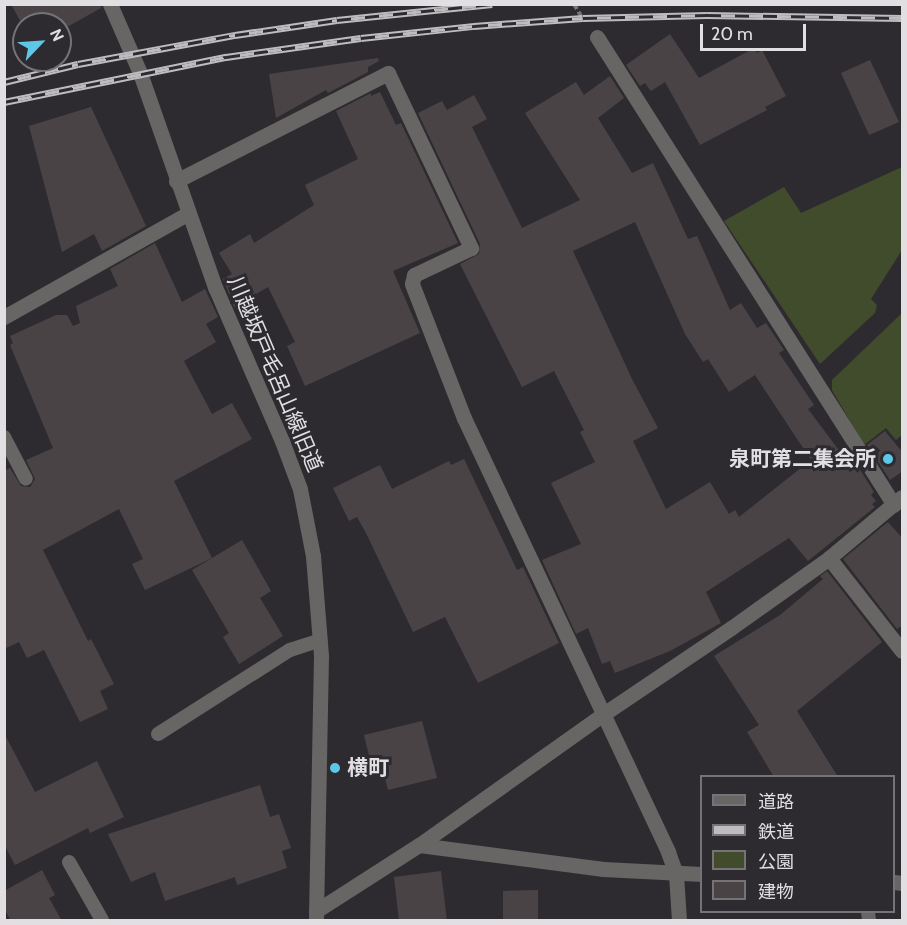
<!DOCTYPE html>
<meta charset="utf-8">
<style>
body{margin:0}
#map{position:relative;width:907px;height:925px;overflow:hidden;background:#2e2b30;font-family:Cabin,"Noto Sans JP",sans-serif}
div>[style]{position:absolute}
.green>*{inset:0;background:#404c2c}
.building>*{inset:0;background:#494346}
.path>*{height:4px;margin-top:-2px;transform-origin:0;background:repeating-linear-gradient(90deg,#777478 0 6px,transparent 0 9px)}
.service>*{height:14px;margin:-7px;padding:0 7px;transform-origin:7px;border-radius:7px;background:#686565}
.minor>*{height:15px;margin:-7.5px;padding:0 7.5px;transform-origin:7.5px;border-radius:7.5px;background:#686565}
.tertiary>*{height:15px;margin:-7.5px;padding:0 7.5px;transform-origin:7.5px;border-radius:7.5px;background:#686565}
.rail>*{height:7px;margin-top:-3.5px;transform-origin:0;background:repeating-linear-gradient(90deg,#2e2b30 0 14px,#bebcbf 0 28px);box-sizing:border-box;border-block:2px solid #bebcbf}
.dots>*{width:16px;height:16px;translate:-50% -50%;box-sizing:border-box;border:3px solid #2e2b30;border-radius:50%}
span{translate:-50% -50%;white-space:nowrap;text-align:center;line-height:1.15;-webkit-text-stroke:6px #2e2b30;paint-order:stroke}
.street-label{font-size:21px;color:#e1dfe2}
.poi-label{font-size:21px;color:#e1dfe2;font-weight:700}
.right{translate:-100% -50%;text-align:right}
.left{translate:0 -50%;text-align:left}
.frame{position:absolute;inset:0;border:6px solid #e1dfe2;pointer-events:none}
.legend{position:absolute;left:700px;top:775px;width:195px;height:138px;box-sizing:border-box;background:#2e2b30;border:2px solid #767377;margin:0;padding:8px 10px;list-style:none;font-size:18px;color:#e1dfe2}
.legend li{display:flex;align-items:center;gap:12px;height:30px}
.legend b{width:30px;border:2px solid #767377}
.north{position:absolute;left:12px;top:12px;width:60px;height:60px;box-sizing:border-box;background:#2e2b30;border:2px solid #767377;border-radius:50%;rotate:65deg;font-size:16px;font-weight:700;line-height:24px;text-align:center;color:#e1dfe2}
.north::after{content:'';display:block;margin:auto;width:21px;height:27px;background:#5dc7e8;clip-path:polygon(50% 0,100% 100%,50% 72%,0 100%)}
.scale{position:absolute;left:700px;top:24px;width:106px;height:27px;box-sizing:border-box;border:3px solid #e1dfe2;border-top:0;padding-left:8px;font-size:18px;line-height:21px;white-space:nowrap;color:#e1dfe2;-webkit-text-stroke:4px #2e2b30;paint-order:stroke}
</style>
<div id="map">
<div class="green">
<div style="clip-path:polygon(902px 167px,902px 250px,871px 299px,877px 305px,875px 313px,820px 364px,724px 221px,784px 187px,801px 213px)"></div>
<div style="clip-path:polygon(902px 313px,902px 435px,896px 440px,886px 428px,864px 445px,832px 390px,832px 380px)"></div>
</div>
<div class="building">
<div style="clip-path:polygon(11px 4px,100px 4px,101px 8px,60px 31px,60px 24px,24px 24px,24px 28px)"></div>
<div style="clip-path:polygon(670px 34px,699px 78px,754px 48px,757px 53px,762px 50px,786px 96px,765px 107px,767px 110px,700px 145px,665px 82px,651px 91px,645px 83px,640px 86px,626px 65px)"></div>
<div style="clip-path:polygon(378px 58px,379px 61px,368px 67px,368px 72px,328px 93px,326px 90px,276px 118px,269px 74px)"></div>
<div style="clip-path:polygon(870px 60px,899px 122px,869px 135px,841px 73px)"></div>
<div style="clip-path:polygon(evenodd,610px 76px,624px 98px,598px 118px,632px 173px,653px 163px,688px 239px,697px 236px,730px 310px,741px 303px,757px 328px,766px 323px,784px 350px,779px 353px,814px 405px,808px 409px,847px 461px,852px 457px,874px 492px,871px 495px,876px 501px,872px 504px,875px 507px,808px 561px,789px 538px,706px 592px,721px 623px,670px 651px,615px 673px,610px 661px,602px 664px,588px 628px,576px 634px,542px 560px,581px 544px,551px 483px,595px 462px,580px 432px,584px 430px,554px 371px,522px 387px,460px 264px,479px 254px,480px 244px,418px 113px,442px 101px,447px 110px,474px 95px,487px 119px,472px 127px,522px 228px,580px 200px,525px 113px,576px 82px,584px 95px,610px 76px,635px 222px,685px 334px,703px 362px,708px 359px,729px 392px,755px 375px,811px 460px,739px 517px,735px 510px,729px 514px,710px 482px,666px 509px,633px 441px,658px 428px,632px 379px,573px 251px,635px 222px)"></div>
<div style="clip-path:polygon(380px 92px,396px 125px,401px 123px,458px 243px,393px 271px,420px 333px,305px 386px,287px 346px,295px 342px,268px 287px,234px 307px,223px 279px,232px 274px,219px 253px,250px 234px,254px 243px,314px 205px,305px 185px,358px 159px,336px 111px,371px 93px,371px 96px)"></div>
<div style="clip-path:polygon(91px 107px,146px 226px,102px 251px,94px 234px,62px 252px,29px 126px)"></div>
<div style="clip-path:polygon(155px 243px,182px 302px,205px 289px,218px 317px,206px 324px,216px 342px,184px 361px,212px 414px,232px 403px,252px 439px,174px 481px,212px 558px,145px 590px,132px 564px,143px 559px,119px 509px,43px 550px,88px 641px,91px 639px,114px 684px,100px 691px,108px 709px,80px 722px,44px 650px,27px 658px,19px 642px,4px 649px,4px 471px,10px 468px,21px 486px,30px 487px,35px 479px,26px 460px,53px 448px,10px 345px,13px 343px,10px 336px,56px 315px,67px 315px,73px 326px,80px 323px,76px 306px,118px 286px,110px 269px)"></div>
<div style="clip-path:polygon(885px 431px,903px 453px,903px 471px,890px 480px,867px 445px)"></div>
<div style="clip-path:polygon(464px 459px,517px 570px,523px 567px,559px 643px,478px 683px,445px 617px,413px 632px,367px 535px,357px 517px,349px 521px,333px 488px,380px 465px,392px 489px,449px 461px,451px 465px)"></div>
<div style="clip-path:polygon(888px 522px,903px 539px,903px 625px,897px 629px,843px 559px)"></div>
<div style="clip-path:polygon(242px 540px,271px 591px,260px 598px,283px 636px,239px 664px,223px 637px,229px 633px,192px 570px)"></div>
<div style="clip-path:polygon(827px 571px,882px 642px,797px 711px,838px 777px,774px 777px,747px 732px,759px 725px,714px 656px,780px 615px,823px 579px,820px 576px)"></div>
<div style="clip-path:polygon(422px 721px,437px 778px,388px 790px,381px 762px,371px 764px,364px 735px)"></div>
<div style="clip-path:polygon(4px 733px,35px 792px,97px 761px,124px 817px,90px 833px,88px 828px,15px 865px,4px 844px)"></div>
<div style="clip-path:polygon(260px 785px,270px 817px,279px 814px,291px 848px,282px 851px,287px 868px,237px 885px,235px 877px,165px 901px,155px 872px,131px 882px,108px 834px)"></div>
<div style="clip-path:polygon(42px 870px,55px 895px,49px 898px,62px 921px,11px 921px,4px 908px,4px 891px)"></div>
<div style="clip-path:polygon(441px 871px,447px 921px,399px 921px,394px 877px)"></div>
<div style="clip-path:polygon(538px 890px,538px 921px,503px 921px,503px 891px)"></div>
</div>
<div class="path">
<div style="left:574px;top:4px;width:14px;rotate:60deg"></div>
</div>
<div class="service">
<div style="left:4px;top:437px;width:47px;rotate:62.4deg"></div>
<div style="left:158px;top:734px;width:156px;rotate:-32.5deg"></div>
<div style="left:290px;top:650px;width:32px;rotate:-18deg"></div>
<div style="left:69px;top:862px;width:67px;rotate:60.4deg"></div>
<div style="left:868px;top:912px;width:8px;rotate:83deg"></div>
</div>
<div class="minor">
<div style="left:597px;top:37px;width:554px;rotate:57.6deg"></div>
<div style="left:176px;top:181px;width:238px;rotate:-27deg"></div>
<div style="left:388px;top:73px;width:194px;rotate:64.6deg"></div>
<div style="left:471px;top:248px;width:63px;rotate:154.7deg"></div>
<div style="left:414px;top:275px;width:9px;rotate:103deg"></div>
<div style="left:412px;top:284px;width:144px;rotate:68.8deg"></div>
<div style="left:464px;top:418px;width:480px;rotate:64.8deg"></div>
<div style="left:668px;top:852px;width:23px;rotate:70deg"></div>
<div style="left:676px;top:874px;width:46px;rotate:86.3deg"></div>
<div style="left:4px;top:317px;width:210px;rotate:-29.4deg"></div>
<div style="left:829px;top:558px;width:118px;rotate:51.9deg"></div>
<div style="left:419px;top:845px;width:186px;rotate:7.4deg"></div>
<div style="left:603px;top:869px;width:99px;rotate:2.9deg"></div>
<div style="left:894px;top:882px;width:8px;rotate:7deg"></div>
<div style="left:316px;top:911px;width:122px;rotate:-32.7deg"></div>
<div style="left:419px;top:845px;width:224px;rotate:-35.4deg"></div>
<div style="left:602px;top:715px;width:156px;rotate:-34deg"></div>
<div style="left:731px;top:628px;width:120px;rotate:-35.5deg"></div>
<div style="left:829px;top:558px;width:95px;rotate:-39.9deg"></div>
</div>
<div class="tertiary">
<div style="left:110px;top:4px;width:75px;rotate:66.5deg"></div>
<div style="left:140px;top:73px;width:227px;rotate:70.7deg"></div>
<div style="left:215px;top:287px;width:168px;rotate:66.5deg"></div>
<div style="left:282px;top:441px;width:51px;rotate:69.4deg"></div>
<div style="left:300px;top:489px;width:68px;rotate:79deg"></div>
<div style="left:313px;top:556px;width:100px;rotate:85.4deg"></div>
<div style="left:321px;top:656px;width:264px;rotate:91.1deg"></div>
</div>
<div class="rail">
<div style="left:4px;top:82px;width:76px;rotate:-13.7deg"></div>
<div style="left:78px;top:64px;width:160px;rotate:-10.5deg"></div>
<div style="left:235px;top:35px;width:103px;rotate:-8.4deg"></div>
<div style="left:337px;top:20px;width:156px;rotate:-5.9deg"></div>
<div style="left:4px;top:102px;width:227px;rotate:-11.5deg"></div>
<div style="left:226px;top:57px;width:136px;rotate:-8deg"></div>
<div style="left:361px;top:38px;width:114px;rotate:-6.1deg"></div>
<div style="left:474px;top:26px;width:109px;rotate:-4.2deg"></div>
<div style="left:583px;top:18px;width:124px;rotate:-1.4deg"></div>
<div style="left:707px;top:15px;width:195px;rotate:0.9deg"></div>
</div>
<div class="dots">
<div style="left:888px;top:459px;background:#5dc7e8"></div>
<div style="left:335px;top:768px;background:#5dc7e8"></div>
</div>
<div class="street-label">
<span style="left:275px;top:374px;rotate:67deg">川越坂戸毛呂山線旧道</span>
</div>
<div class="poi-label">
<span class="right" style="left:876px;top:459px">泉町第二集会所</span>
<span class="left" style="left:347px;top:768px">横町</span>
</div>
<div class="frame"></div>
<ul class="legend">
<li><b style="height:8px;background:#686565"></b>道路</li>
<li><b style="height:8px;background:#bebcbf"></b>鉄道</li>
<li><b style="height:16px;background:#404c2c"></b>公園</li>
<li><b style="height:16px;background:#494346"></b>建物</li>
</ul>
<div class="north">N</div>
<div class="scale">20 m</div>
</div>
